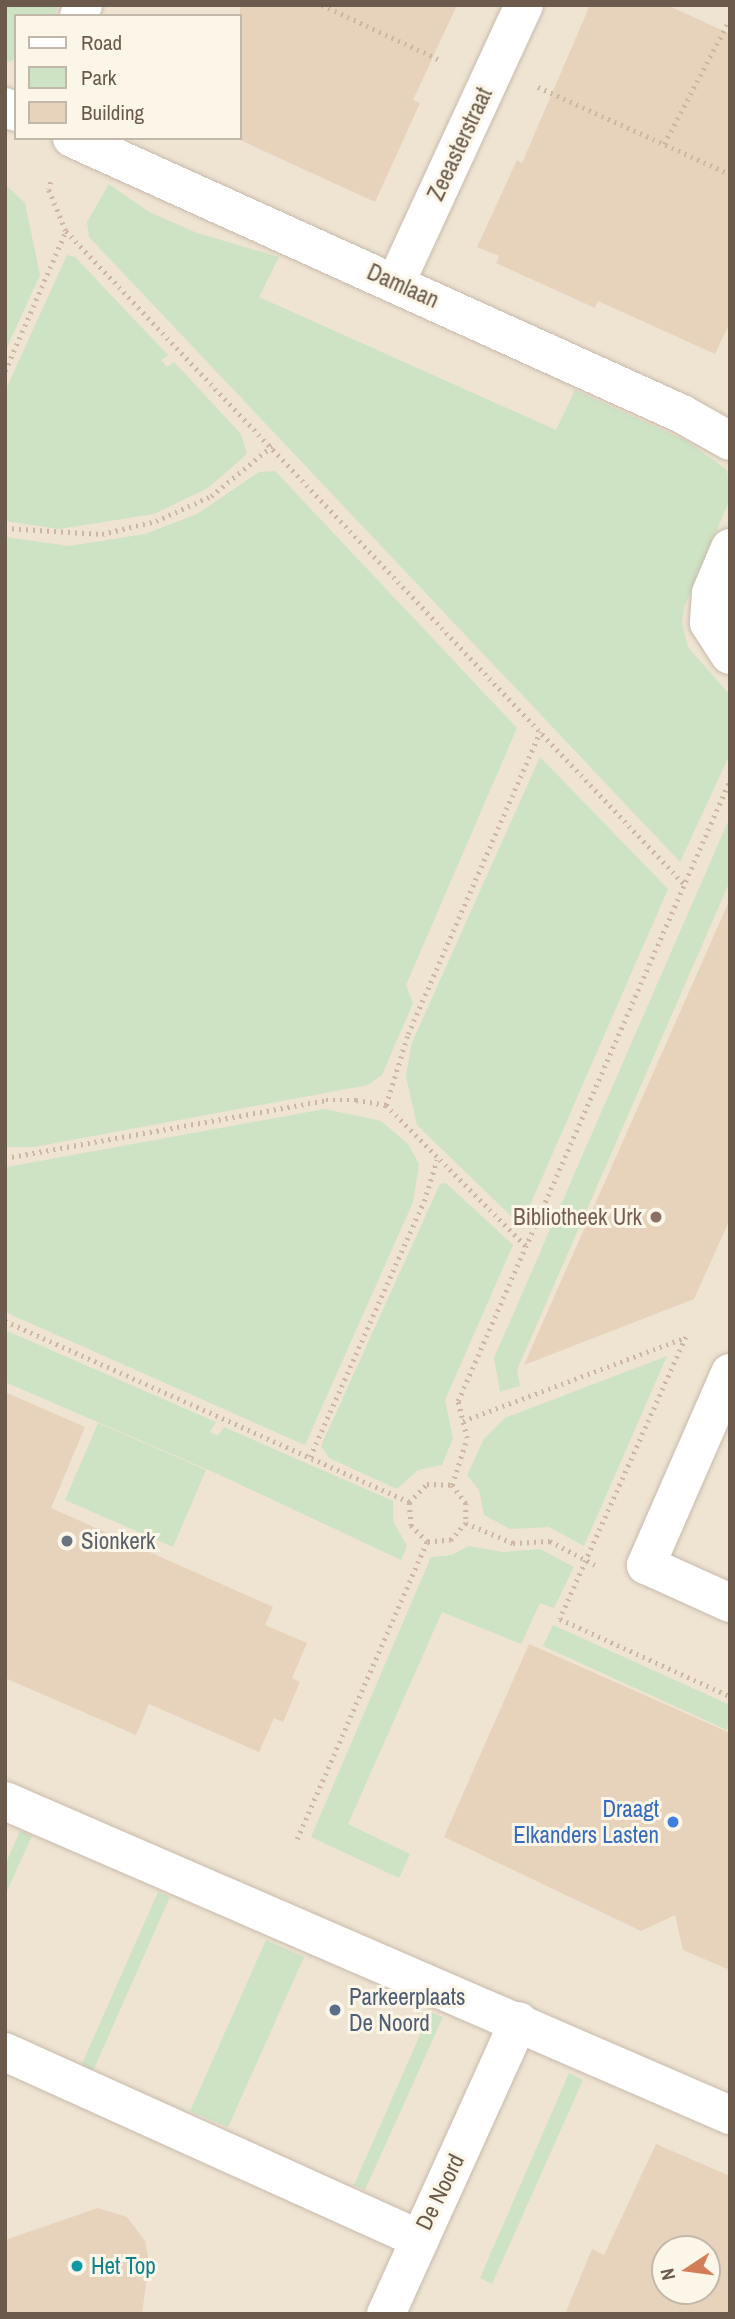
<!DOCTYPE html>
<style>
body{margin:0}
#map{position:relative;width:735px;height:2319px;overflow:hidden;background:#f8f2e3;font-family:"Archivo Narrow",sans-serif}
div>[style]{position:absolute}
.residential>*{inset:0;background:#efe4d2}
.green>*{inset:0;background:#cde3c4}
.building>*{inset:0;background:#e7d2bc}
.path>*{height:4.5px;margin-top:-2.25px;transform-origin:0;background:repeating-linear-gradient(90deg,#ceb7a2 0 2px,transparent 0 7px)}
.roads{filter:drop-shadow(0 0 2px #c7baac) drop-shadow(0 0 2px #c7baac)}
.minor>*{height:38px;margin:-19px;padding:0 19px;transform-origin:19px;border-radius:19px;background:#fff}
.dots>*{width:19px;height:19px;translate:-50% -50%;box-sizing:border-box;border:4px solid #fcf6e8;border-radius:50%}
span{translate:-50% -50%;white-space:nowrap;text-align:center;line-height:1.15;-webkit-text-stroke:6px #fcf6e8;paint-order:stroke}
.street-label{font-size:23px;color:#6c5b4d}
.education-label{font-size:23px;color:#785e54}
.right{translate:-100% -50%;text-align:right}
.worship-label{font-size:23px;color:#5b616d}
.left{translate:0 -50%;text-align:left}
.shop-label{font-size:23px;color:#366cbe}
.service-label{font-size:23px;color:#4e5e75}
.culture-label{font-size:23px;color:#0d838f}
.frame{position:absolute;inset:0;border:7px solid #6c5b4d;pointer-events:none}
.legend{position:absolute;left:14px;top:14px;width:228px;height:126px;box-sizing:border-box;background:#fcf6e8;border:2px solid #c2b8aa;margin:0;padding:9px 12px;list-style:none;font-size:21px;color:#6c5b4d}
.legend li{display:flex;align-items:center;gap:14px;height:35px}
.legend b{width:35px;border:2px solid #c2b8aa}
.north{position:absolute;left:651px;top:2235px;width:70px;height:70px;box-sizing:border-box;background:#fcf6e8;border:2px solid #c2b8aa;border-radius:50%;rotate:257deg;font-size:19px;font-weight:700;line-height:28px;text-align:center;color:#6c5b4d}
.north::after{content:'';display:block;margin:auto;width:24px;height:32px;background:#d27f58;clip-path:polygon(50% 0,100% 100%,50% 72%,0 100%)}
</style>
<div id="map">
<div class="residential">
<div style="clip-path:polygon(evenodd,5px 5px,730px 5px,730px 2314px,5px 2314px,5px 5px,16px 16px,240px 16px,240px 138px,16px 138px,16px 16px,5px 5px,665px 2249px,707px 2249px,707px 2291px,665px 2291px,665px 2249px)"></div>
</div>
<div class="green">
<div style="clip-path:polygon(5px 5px,58px 5px,54px 16px,16px 16px,16px 59px,6px 63px)"></div>
<div style="clip-path:polygon(5px 184px,25px 203px,40px 275px,5px 352px)"></div>
<div style="clip-path:polygon(109px 184px,149px 212px,197px 233px,279px 257px,259px 297px,556px 430px,575px 390px,687px 441px,727px 470px,730px 499px,684px 607px,682px 623px,688px 647px,730px 695px,730px 754px,680px 862px,89px 237px,87px 222px)"></div>
<div style="clip-path:polygon(67px 255px,75px 257px,168px 355px,161px 360px,167px 367px,174px 362px,241px 434px,247px 454px,208px 488px,154px 514px,59px 529px,5px 521px,5px 391px)"></div>
<div style="clip-path:polygon(275px 471px,517px 728px,406px 985px,413px 1003px,382px 1075px,368px 1085px,34px 1147px,5px 1147px,5px 537px,69px 546px,145px 534px,197px 514px,259px 472px)"></div>
<div style="clip-path:polygon(540px 757px,668px 889px,521px 1226px,417px 1125px,406px 1077px,411px 1045px)"></div>
<div style="clip-path:polygon(730px 817px,730px 881px,517px 1370px,520px 1386px,500px 1392px,494px 1358px)"></div>
<div style="clip-path:polygon(325px 1109px,381px 1121px,408px 1144px,419px 1164px,413px 1202px,305px 1445px,5px 1312px,7px 1167px)"></div>
<div style="clip-path:polygon(446px 1183px,513px 1245px,445px 1400px,453px 1438px,442px 1465px,418px 1470px,397px 1489px,329px 1458px,321px 1446px,440px 1184px)"></div>
<div style="clip-path:polygon(5px 1330px,216px 1422px,210px 1432px,218px 1436px,224px 1427px,393px 1501px,393px 1521px,407px 1546px,401px 1560px,220px 1475px,5px 1382px)"></div>
<div style="clip-path:polygon(667px 1356px,584px 1546px,549px 1527px,510px 1529px,484px 1515px,479px 1490px,467px 1475px,484px 1439px,505px 1418px)"></div>
<div style="clip-path:polygon(98px 1423px,206px 1470px,173px 1547px,65px 1500px)"></div>
<div style="clip-path:polygon(468px 1546px,503px 1552px,540px 1549px,574px 1567px,554px 1608px,540px 1603px,521px 1644px,442px 1612px,348px 1824px,410px 1854px,399px 1878px,311px 1837px,431px 1557px,452px 1555px)"></div>
<div style="clip-path:polygon(553px 1625px,730px 1705px,727px 1730px,543px 1646px)"></div>
<div style="clip-path:polygon(20px 1831px,32px 1836px,5px 1895px,5px 1865px)"></div>
<div style="clip-path:polygon(158px 1892px,170px 1897px,93px 2071px,81px 2066px)"></div>
<div style="clip-path:polygon(266px 1940px,304px 1957px,228px 2127px,190px 2111px)"></div>
<div style="clip-path:polygon(430px 2012px,443px 2017px,365px 2190px,354px 2185px)"></div>
<div style="clip-path:polygon(569px 2073px,583px 2080px,492px 2284px,480px 2278px)"></div>
</div>
<div class="building">
<div style="clip-path:polygon(240px 5px,457px 5px,413px 100px,420px 103px,375px 202px,240px 140px)"></div>
<div style="clip-path:polygon(590px 5px,667px 5px,730px 34px,730px 322px,715px 354px,598px 301px,595px 308px,496px 263px,499px 256px,477px 247px,517px 160px,522px 163px)"></div>
<div style="clip-path:polygon(730px 899px,730px 1219px,694px 1299px,524px 1365px)"></div>
<div style="clip-path:polygon(5px 1392px,85px 1427px,51px 1508px,273px 1607px,265px 1625px,307px 1643px,292px 1678px,300px 1682px,283px 1722px,274px 1718px,259px 1752px,149px 1704px,136px 1735px,5px 1678px)"></div>
<div style="clip-path:polygon(529px 1644px,730px 1733px,730px 1970px,683px 1950px,675px 1915px,641px 1931px,444px 1837px)"></div>
<div style="clip-path:polygon(evenodd,656px 2144px,730px 2176px,730px 2314px,565px 2314px,592px 2249px,604px 2255px,656px 2144px,665px 2249px,707px 2249px,707px 2291px,665px 2291px,665px 2249px)"></div>
<div style="clip-path:polygon(98px 2208px,127px 2217px,145px 2241px,149px 2261px,142px 2314px,5px 2314px,5px 2240px)"></div>
</div>
<div class="path">
<div style="left:322px;top:5px;width:132px;rotate:25deg"></div>
<div style="left:538px;top:87px;width:211px;rotate:24.4deg"></div>
<div style="left:664px;top:144px;width:141px;rotate:-62.2deg"></div>
<div style="left:51px;top:182px;width:8px;rotate:104deg"></div>
<div style="left:49px;top:190px;width:44px;rotate:67.5deg"></div>
<div style="left:66px;top:231px;width:900px;rotate:46.57deg"></div>
<div style="left:5px;top:371px;width:153px;rotate:-66.5deg"></div>
<div style="left:5px;top:528px;width:97px;rotate:3.5deg"></div>
<div style="left:102px;top:534px;width:56px;rotate:-13.5deg"></div>
<div style="left:156px;top:521px;width:60px;rotate:-24.4deg"></div>
<div style="left:211px;top:496px;width:79px;rotate:-39.3deg"></div>
<div style="left:386px;top:1105px;width:74px;rotate:-72.8deg"></div>
<div style="left:408px;top:1034px;width:330px;rotate:-66.4deg"></div>
<div style="left:5px;top:1158px;width:326px;rotate:-10.2deg"></div>
<div style="left:326px;top:1100px;width:30px"></div>
<div style="left:356px;top:1100px;width:30px;rotate:9deg"></div>
<div style="left:386px;top:1105px;width:199px;rotate:45.2deg"></div>
<div style="left:5px;top:1321px;width:443px;rotate:24.1deg"></div>
<div style="left:463px;top:1421px;width:238px;rotate:-20.6deg"></div>
<div style="left:686px;top:1337px;width:309px;rotate:114.1deg"></div>
<div style="left:560px;top:1619px;width:187px;rotate:24.4deg"></div>
<div style="left:310px;top:1457px;width:280px;rotate:-66deg"></div>
<div style="left:424px;top:1201px;width:43px;rotate:-72.4deg"></div>
<div style="left:452px;top:1485px;width:49px;rotate:-72.3deg"></div>
<div style="left:467px;top:1438px;width:38px;rotate:-104deg"></div>
<div style="left:458px;top:1401px;width:678px;rotate:-66.35deg"></div>
<div style="left:466px;top:1523px;width:23px;rotate:131deg"></div>
<div style="left:451px;top:1540px;width:24px;rotate:175deg"></div>
<div style="left:427px;top:1542px;width:23px;rotate:-135deg"></div>
<div style="left:411px;top:1526px;width:24px;rotate:-95deg"></div>
<div style="left:409px;top:1502px;width:25px;rotate:-45deg"></div>
<div style="left:427px;top:1484px;width:25px;rotate:2deg"></div>
<div style="left:452px;top:1485px;width:23px;rotate:52deg"></div>
<div style="left:466px;top:1503px;width:20px;rotate:90deg"></div>
<div style="left:466px;top:1523px;width:51px;rotate:23.1deg"></div>
<div style="left:513px;top:1543px;width:37px;rotate:-3deg"></div>
<div style="left:550px;top:1541px;width:53px;rotate:28deg"></div>
<div style="left:297px;top:1839px;width:324px;rotate:-66.4deg"></div>
</div>
<div class="roads">
<div class="minor">
<div style="left:79px;top:16px;width:12px;rotate:-70deg"></div>
<div style="left:5px;top:107px;width:12px;rotate:24deg"></div>
<div style="left:72px;top:138px;width:670px;rotate:24.34deg"></div>
<div style="left:682px;top:414px;width:55px;rotate:29.4deg"></div>
<div style="left:396px;top:282px;width:305px;rotate:-65.2deg"></div>
<div style="left:730px;top:548px;width:49px;rotate:112.9deg"></div>
<div style="left:711px;top:593px;width:30px;rotate:94deg"></div>
<div style="left:709px;top:623px;width:38px;rotate:57deg"></div>
<div style="left:730px;top:1373px;width:210px;rotate:113.6deg"></div>
<div style="left:646px;top:1565px;width:92px;rotate:24.3deg"></div>
<div style="left:5px;top:1801px;width:790px;rotate:23.42deg"></div>
<div style="left:5px;top:2052px;width:455px;rotate:24.3deg"></div>
<div style="left:420px;top:2239px;width:239px;rotate:-65.6deg"></div>
<div style="left:386px;top:2314px;width:82px;rotate:-65.6deg"></div>
</div>
</div>
<div class="dots">
<div style="left:656px;top:1217px;background:#8d6e63"></div>
<div style="left:67px;top:1541px;background:#6b7280"></div>
<div style="left:673px;top:1822px;background:#3f7fe0"></div>
<div style="left:335px;top:2010px;background:#5c6f8a"></div>
<div style="left:77px;top:2266px;background:#0f9aa8"></div>
</div>
<div class="street-label">
<span style="left:460px;top:144px;rotate:-65deg">Zeeasterstraat</span>
<span style="left:403px;top:286px;rotate:24deg">Damlaan</span>
<span style="left:440px;top:2192px;rotate:-64deg">De Noord</span>
</div>
<div class="education-label">
<span class="right" style="left:642px;top:1217px">Bibliotheek Urk</span>
</div>
<div class="worship-label">
<span class="left" style="left:81px;top:1541px">Sionkerk</span>
</div>
<div class="shop-label">
<span class="right" style="left:659px;top:1822px">Draagt<br>Elkanders Lasten</span>
</div>
<div class="service-label">
<span class="left" style="left:349px;top:2010px">Parkeerplaats<br>De Noord</span>
</div>
<div class="culture-label">
<span class="left" style="left:91px;top:2266px">Het Top</span>
</div>
<div class="frame"></div>
<ul class="legend">
<li><b style="height:9px;background:#fff"></b>Road</li>
<li><b style="height:19px;background:#cde3c4"></b>Park</li>
<li><b style="height:19px;background:#e7d2bc"></b>Building</li>
</ul>
<div class="north">N</div>
</div>
